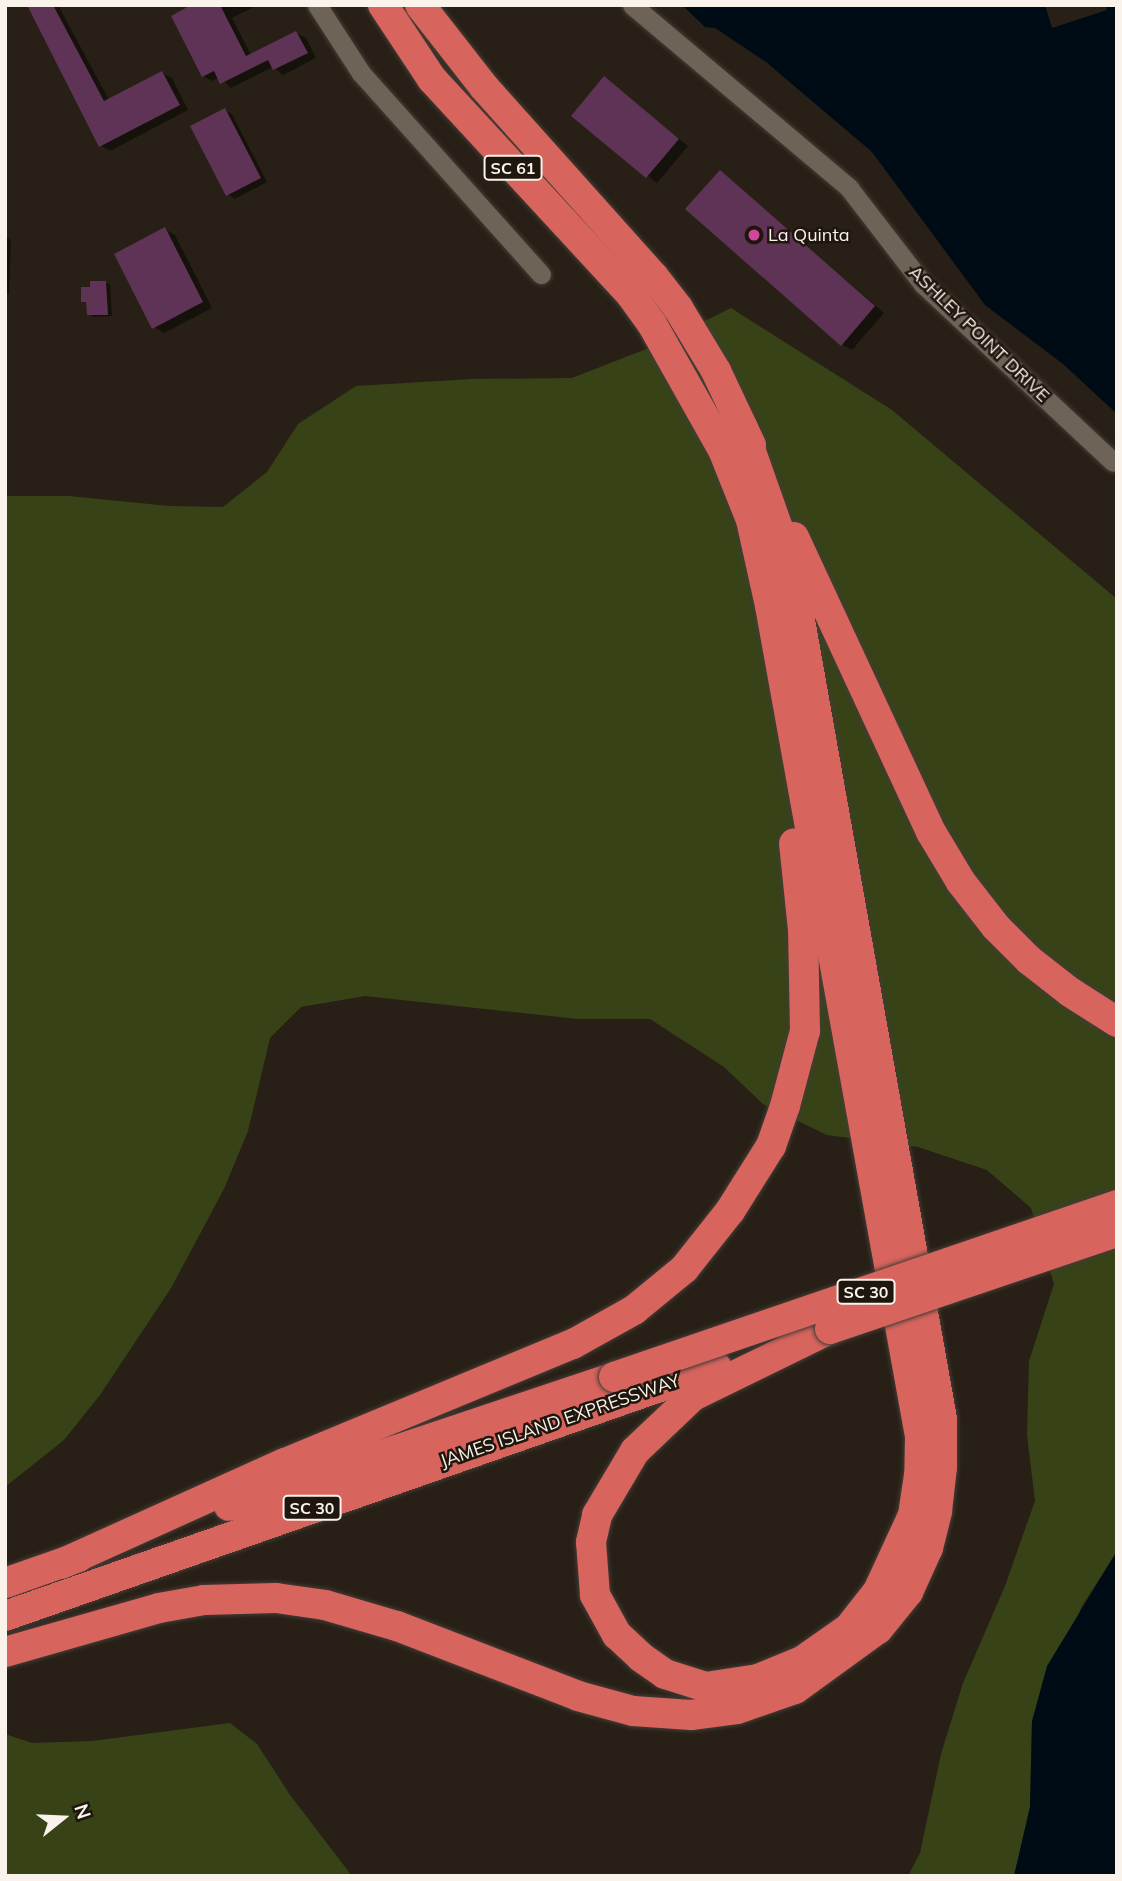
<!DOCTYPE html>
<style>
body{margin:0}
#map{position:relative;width:1122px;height:1881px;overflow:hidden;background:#282016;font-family:Mulish,sans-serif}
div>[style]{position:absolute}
.green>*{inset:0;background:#374317}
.water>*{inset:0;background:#000c15}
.pier>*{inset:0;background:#282016}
.shadow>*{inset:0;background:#0007}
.building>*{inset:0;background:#5f3356}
.roads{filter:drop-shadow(0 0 2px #443c36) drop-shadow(0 0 2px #443c36)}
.minor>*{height:19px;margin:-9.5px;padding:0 9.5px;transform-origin:9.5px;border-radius:9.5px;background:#6d6357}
.highway>*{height:30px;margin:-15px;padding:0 15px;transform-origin:15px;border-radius:15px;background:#d8645e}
.bridges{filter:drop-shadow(0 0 2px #443c36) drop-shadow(0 0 2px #443c36)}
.highway-bridge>*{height:30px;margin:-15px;padding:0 15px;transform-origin:15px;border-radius:15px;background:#d8645e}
.dots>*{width:19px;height:19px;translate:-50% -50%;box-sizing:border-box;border:4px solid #1f160d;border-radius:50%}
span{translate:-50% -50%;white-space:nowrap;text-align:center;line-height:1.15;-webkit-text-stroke:5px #1f160d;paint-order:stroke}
.shield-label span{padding:2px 5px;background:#1f160d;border:2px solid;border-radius:5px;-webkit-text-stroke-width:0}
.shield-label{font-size:16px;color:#f9f3ec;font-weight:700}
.poi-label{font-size:18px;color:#f9f3ec}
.left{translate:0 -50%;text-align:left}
.street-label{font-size:18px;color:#f9f3ec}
.frame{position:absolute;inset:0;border:7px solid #f9f3ec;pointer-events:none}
.north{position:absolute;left:28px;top:1783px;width:70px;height:70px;-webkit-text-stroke:5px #1f160d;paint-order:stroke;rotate:72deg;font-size:19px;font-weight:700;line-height:28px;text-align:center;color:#f9f3ec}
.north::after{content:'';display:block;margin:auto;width:24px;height:32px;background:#f9f3ec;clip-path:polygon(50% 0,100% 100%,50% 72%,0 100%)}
</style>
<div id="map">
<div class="green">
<div style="clip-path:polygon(731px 308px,892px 410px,1117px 599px,1117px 1551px,1082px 1606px,1032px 1721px,1030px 1807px,1014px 1876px,908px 1876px,920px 1853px,941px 1754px,963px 1683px,1005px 1586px,1035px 1501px,1027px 1435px,1029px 1361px,1054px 1284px,1031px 1208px,987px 1170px,918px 1147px,827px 1135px,763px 1104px,724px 1067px,650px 1019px,578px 1019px,365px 996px,301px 1007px,270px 1038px,248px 1131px,224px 1189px,171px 1288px,100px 1395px,64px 1440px,5px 1487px,5px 496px,69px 496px,169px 506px,223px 507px,267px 472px,298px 424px,356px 386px,472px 379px,572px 378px,654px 346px)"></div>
<div style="clip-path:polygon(230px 1723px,257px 1744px,290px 1795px,352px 1876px,5px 1876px,5px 1734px,32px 1743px,92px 1741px)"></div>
</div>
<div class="water">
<div style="clip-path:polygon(682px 5px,1117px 5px,1117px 414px,1063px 364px,985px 305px,872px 152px,766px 62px,715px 28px,705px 27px)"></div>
<div style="clip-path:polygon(1117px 1551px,1117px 1876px,1014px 1876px,1030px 1807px,1032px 1721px,1047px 1666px)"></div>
</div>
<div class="pier">
<div style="clip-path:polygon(1045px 5px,1105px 5px,1107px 10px,1052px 28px)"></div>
</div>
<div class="shadow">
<div style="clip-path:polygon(29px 5px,58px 5px,109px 100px,162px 73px,172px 78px,188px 110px,110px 151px,100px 145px)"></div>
<div style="clip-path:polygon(195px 5px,258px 5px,232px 18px,251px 55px,296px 33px,306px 38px,316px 58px,283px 75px,273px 67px,231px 88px,219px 77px,212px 81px,203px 76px)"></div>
<div style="clip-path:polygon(604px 79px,688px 146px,657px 183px,574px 116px)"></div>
<div style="clip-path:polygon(225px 110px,232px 114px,267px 182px,235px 199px,228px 194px)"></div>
<div style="clip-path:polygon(720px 172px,884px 313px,852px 350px,842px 344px)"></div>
<div style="clip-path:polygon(165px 229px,175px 235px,212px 308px,164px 333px,154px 327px)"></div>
<div style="clip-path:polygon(5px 237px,11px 240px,9px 294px,5px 294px)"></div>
<div style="clip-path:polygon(106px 282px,110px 285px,112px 316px,93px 317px,89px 314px,88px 304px,83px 301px,92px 289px)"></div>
</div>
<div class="building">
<div style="clip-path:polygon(27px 5px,53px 5px,104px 101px,162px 71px,180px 105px,99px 147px)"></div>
<div style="clip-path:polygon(191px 5px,220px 5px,246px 56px,296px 31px,308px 53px,273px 70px,268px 60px,220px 84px,214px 71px,202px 77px,171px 16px)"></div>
<div style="clip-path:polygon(604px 76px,679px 139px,646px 178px,571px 116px)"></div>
<div style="clip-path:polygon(225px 108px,261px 178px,226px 196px,190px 126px)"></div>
<div style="clip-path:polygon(720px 170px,875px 306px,841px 346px,685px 209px)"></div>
<div style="clip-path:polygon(165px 227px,203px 302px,152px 329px,114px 254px)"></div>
<div style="clip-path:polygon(90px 281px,106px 281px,108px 315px,87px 315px,86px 302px,81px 302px,81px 287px,90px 287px)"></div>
</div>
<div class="roads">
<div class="minor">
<div style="left:317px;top:5px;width:81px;rotate:57.1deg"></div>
<div style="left:361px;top:73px;width:270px;rotate:48.2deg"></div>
<div style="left:632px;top:5px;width:284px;rotate:40.1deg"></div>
<div style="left:849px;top:188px;width:121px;rotate:52.4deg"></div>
<div style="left:923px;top:284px;width:260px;rotate:43.1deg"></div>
</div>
<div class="highway">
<div style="left:383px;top:5px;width:89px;rotate:56.5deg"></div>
<div style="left:432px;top:79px;width:294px;rotate:47.3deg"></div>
<div style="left:631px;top:295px;width:36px;rotate:54deg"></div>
<div style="left:652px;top:324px;width:145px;rotate:60.6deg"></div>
<div style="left:723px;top:450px;width:75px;rotate:68.2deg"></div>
<div style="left:751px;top:520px;width:88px;rotate:77.5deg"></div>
<div style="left:770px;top:606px;width:843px;rotate:79.76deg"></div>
<div style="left:920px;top:1436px;width:39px;rotate:91deg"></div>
<div style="left:919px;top:1475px;width:40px;rotate:98.5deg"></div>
<div style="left:913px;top:1515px;width:84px;rotate:114.7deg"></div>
<div style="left:878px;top:1591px;width:47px;rotate:128.1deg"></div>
<div style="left:849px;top:1628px;width:57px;rotate:144.9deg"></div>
<div style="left:802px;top:1661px;width:48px;rotate:157.8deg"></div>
<div style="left:758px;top:1679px;width:53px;rotate:171.3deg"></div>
<div style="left:706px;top:1687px;width:43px;rotate:-162.4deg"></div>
<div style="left:665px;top:1674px;width:29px;rotate:-145deg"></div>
<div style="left:641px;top:1657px;width:33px;rotate:-137deg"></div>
<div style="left:617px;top:1635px;width:46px;rotate:-118.8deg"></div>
<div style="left:595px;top:1595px;width:53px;rotate:-94.3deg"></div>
<div style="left:591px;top:1542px;width:28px;rotate:-77deg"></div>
<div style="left:597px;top:1515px;width:74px;rotate:-59.3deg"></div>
<div style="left:635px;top:1451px;width:80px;rotate:-43.5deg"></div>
<div style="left:693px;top:1396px;width:153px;rotate:-26.1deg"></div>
<div style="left:420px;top:5px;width:104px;rotate:52deg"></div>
<div style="left:484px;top:87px;width:255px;rotate:48.2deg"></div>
<div style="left:654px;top:277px;width:39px;rotate:52deg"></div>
<div style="left:678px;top:308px;width:74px;rotate:58.9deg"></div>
<div style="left:716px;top:371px;width:82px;rotate:64.7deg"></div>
<div style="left:794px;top:537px;width:325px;rotate:65.1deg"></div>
<div style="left:931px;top:832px;width:58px;rotate:59deg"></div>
<div style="left:961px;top:882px;width:57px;rotate:52.1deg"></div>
<div style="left:996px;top:927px;width:47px;rotate:45deg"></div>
<div style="left:1029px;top:960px;width:52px;rotate:38deg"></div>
<div style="left:1070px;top:992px;width:56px;rotate:32.6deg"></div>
<div style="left:229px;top:1506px;width:406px;rotate:-18.5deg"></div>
<div style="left:61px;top:1564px;width:246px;rotate:-24.3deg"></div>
<div style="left:285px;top:1463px;width:312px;rotate:-22.5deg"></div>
<div style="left:573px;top:1344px;width:70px;rotate:-29.1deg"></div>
<div style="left:634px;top:1310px;width:65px;rotate:-39.4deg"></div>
<div style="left:684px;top:1269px;width:74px;rotate:-51.6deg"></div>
<div style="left:730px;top:1211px;width:77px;rotate:-57.8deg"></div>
<div style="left:771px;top:1146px;width:42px;rotate:-70.7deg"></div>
<div style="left:785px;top:1106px;width:78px;rotate:-75.1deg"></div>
<div style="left:805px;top:1031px;width:101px;rotate:-91.1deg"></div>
<div style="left:803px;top:930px;width:87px;rotate:-95.9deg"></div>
<div style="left:5px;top:1583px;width:78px;rotate:-19.4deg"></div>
<div style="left:5px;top:1616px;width:754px;rotate:-19.28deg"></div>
<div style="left:5px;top:1652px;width:160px;rotate:-15.9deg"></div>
<div style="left:159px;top:1608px;width:46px;rotate:-10.1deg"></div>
<div style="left:204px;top:1600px;width:72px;rotate:-1.6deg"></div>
<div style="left:276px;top:1598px;width:49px;rotate:8.1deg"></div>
<div style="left:325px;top:1605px;width:75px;rotate:16.3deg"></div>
<div style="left:397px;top:1626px;width:194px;rotate:21.1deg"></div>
<div style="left:578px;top:1696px;width:57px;rotate:15.3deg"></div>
<div style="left:633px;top:1711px;width:58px;rotate:3.9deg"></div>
<div style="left:691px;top:1715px;width:46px;rotate:-7.4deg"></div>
<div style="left:737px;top:1709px;width:61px;rotate:-19deg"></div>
<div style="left:795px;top:1689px;width:102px;rotate:-35.9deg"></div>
<div style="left:878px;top:1629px;width:48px;rotate:-51deg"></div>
<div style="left:908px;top:1592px;width:48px;rotate:-65.6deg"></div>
<div style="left:928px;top:1548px;width:38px;rotate:-76deg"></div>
<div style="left:937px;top:1511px;width:44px;rotate:-83.5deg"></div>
<div style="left:942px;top:1467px;width:48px;rotate:-90deg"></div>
<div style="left:942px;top:1419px;width:840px;rotate:-100.08deg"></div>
<div style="left:795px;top:592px;width:66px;rotate:-104.9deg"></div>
<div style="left:778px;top:528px;width:108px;rotate:-109.4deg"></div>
</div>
</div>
<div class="bridges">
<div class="highway-bridge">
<div style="left:830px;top:1329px;width:303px;rotate:-18.7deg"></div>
<div style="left:614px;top:1377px;width:532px;rotate:-18.88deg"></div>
</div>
</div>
<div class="dots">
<div style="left:754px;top:235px;background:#d1479c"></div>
</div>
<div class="shield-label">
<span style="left:513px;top:168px">SC 61</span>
<span style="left:866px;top:1292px">SC 30</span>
<span style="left:312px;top:1508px">SC 30</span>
</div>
<div class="poi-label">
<span class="left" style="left:768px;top:235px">La Quinta</span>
</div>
<div class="street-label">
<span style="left:979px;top:334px;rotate:44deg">ASHLEY POINT DRIVE</span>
<span style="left:560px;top:1421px;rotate:-19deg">JAMES ISLAND EXPRESSWAY</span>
</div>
<div class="frame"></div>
<div class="north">N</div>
</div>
